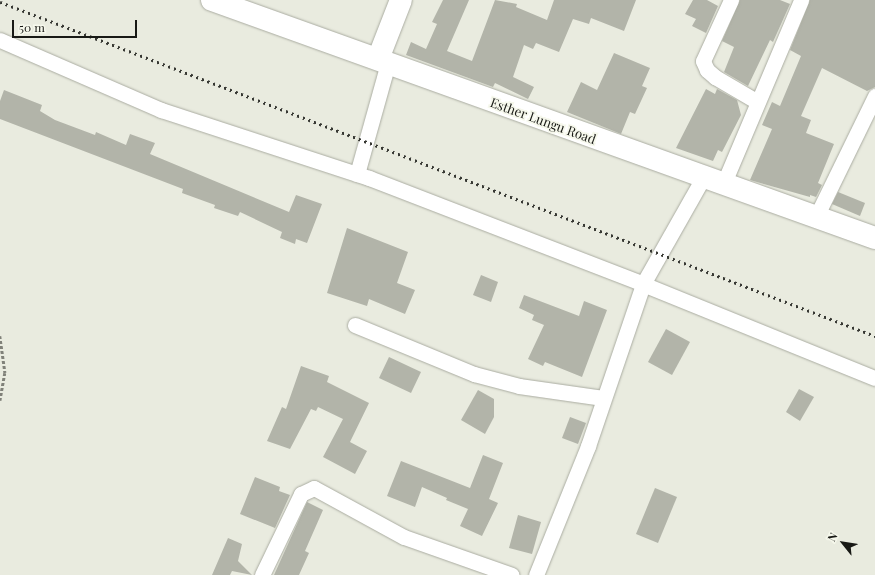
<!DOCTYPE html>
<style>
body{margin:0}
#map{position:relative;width:875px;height:575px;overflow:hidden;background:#e9ebdf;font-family:"Playfair Display",serif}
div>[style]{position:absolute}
.building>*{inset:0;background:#b2b4a9}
.path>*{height:2.5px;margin-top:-1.25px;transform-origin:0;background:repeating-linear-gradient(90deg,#808179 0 3px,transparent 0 5px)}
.roads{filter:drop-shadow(0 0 1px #aaaca1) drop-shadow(0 0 1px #aaaca1)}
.street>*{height:15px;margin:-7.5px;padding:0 7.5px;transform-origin:7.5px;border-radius:7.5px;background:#fff}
.secondary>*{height:22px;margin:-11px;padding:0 11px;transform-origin:11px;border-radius:11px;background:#fff}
.rail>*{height:3px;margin-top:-1.5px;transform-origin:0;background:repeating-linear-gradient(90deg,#373833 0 2px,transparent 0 6px)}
span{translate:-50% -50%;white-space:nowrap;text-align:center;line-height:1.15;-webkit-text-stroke:3.5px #f6f8ec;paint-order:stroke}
.street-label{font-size:13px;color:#181915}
.north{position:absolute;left:823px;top:523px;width:40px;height:40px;-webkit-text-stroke:3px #f6f8ec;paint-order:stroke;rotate:300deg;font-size:11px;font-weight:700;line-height:16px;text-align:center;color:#181915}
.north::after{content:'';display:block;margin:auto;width:14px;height:18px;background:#181915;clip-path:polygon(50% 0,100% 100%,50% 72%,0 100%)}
.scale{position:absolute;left:12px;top:20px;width:125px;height:18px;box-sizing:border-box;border:2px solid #181915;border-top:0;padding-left:5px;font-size:12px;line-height:14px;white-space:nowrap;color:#181915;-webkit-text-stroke:3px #f6f8ec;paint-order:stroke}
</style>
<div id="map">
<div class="building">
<div style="clip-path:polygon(443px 0,469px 0,447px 51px,472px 61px,495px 0,517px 4px,516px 7px,547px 20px,554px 0,636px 0,624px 31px,591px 18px,589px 24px,573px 19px,559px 52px,536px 43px,533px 49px,524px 45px,513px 77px,534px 87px,528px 99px,495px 83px,493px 87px,406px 55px,411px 42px,426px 49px,437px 24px,432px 22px)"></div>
<div style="clip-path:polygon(693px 0,707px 0,718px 6px,706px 33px,692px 26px,696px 19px,685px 14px)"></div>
<div style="clip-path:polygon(740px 0,780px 0,790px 4px,773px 42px,770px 40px,748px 86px,724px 72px,734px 47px,722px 41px)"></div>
<div style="clip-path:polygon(810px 0,875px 0,875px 87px,867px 91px,822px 68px,801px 116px,811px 120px,806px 133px,834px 144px,818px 183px,822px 185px,816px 197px,810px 195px,810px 197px,750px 180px,772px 129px,762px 125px,772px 102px,780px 106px,801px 56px,790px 50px)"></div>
<div style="clip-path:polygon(614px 53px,650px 68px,642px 86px,647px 88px,635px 114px,630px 112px,621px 134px,567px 112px,581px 82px,597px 90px)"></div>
<div style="clip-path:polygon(706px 89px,715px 94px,717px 89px,737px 100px,741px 115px,722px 152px,718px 150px,713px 161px,676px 148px)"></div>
<div style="clip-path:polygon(4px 90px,42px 105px,40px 111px,55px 120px,95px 135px,96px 132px,126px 145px,130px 134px,155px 143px,150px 154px,289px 212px,296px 195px,322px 204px,307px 243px,296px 239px,295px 244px,280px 238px,282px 232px,240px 212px,238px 216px,214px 208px,215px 205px,182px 193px,183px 189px,0 119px,0 101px)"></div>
<div style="clip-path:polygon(838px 192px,865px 203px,860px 216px,832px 204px)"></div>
<div style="clip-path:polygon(347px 228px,408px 252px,397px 283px,415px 290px,405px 314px,369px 299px,367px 306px,327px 293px)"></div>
<div style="clip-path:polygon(481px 275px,498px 282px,491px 302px,473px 295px)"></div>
<div style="clip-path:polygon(524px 295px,579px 316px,584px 301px,607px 310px,582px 377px,545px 362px,543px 366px,528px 359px,544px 325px,532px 320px,534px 315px,519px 308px)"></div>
<div style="clip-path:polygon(666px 329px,690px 342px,672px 375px,648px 362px)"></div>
<div style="clip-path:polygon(389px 357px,421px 372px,411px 393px,379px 378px)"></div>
<div style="clip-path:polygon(301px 366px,329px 376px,327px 382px,369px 403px,350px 442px,367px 451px,355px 474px,323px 457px,343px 419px,318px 407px,316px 411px,311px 409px,290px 449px,267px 441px,282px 407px,286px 409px)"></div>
<div style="clip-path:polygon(799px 389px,814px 397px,800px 421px,786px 412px)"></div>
<div style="clip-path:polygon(478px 390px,494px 399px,494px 417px,485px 434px,461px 420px)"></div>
<div style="clip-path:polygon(570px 417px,586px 423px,578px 444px,562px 438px)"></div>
<div style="clip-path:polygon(483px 455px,503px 463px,489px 499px,498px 503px,482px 536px,460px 526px,468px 509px,446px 500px,447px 498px,422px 487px,415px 507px,387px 496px,401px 461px,470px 488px)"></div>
<div style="clip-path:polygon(255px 477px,280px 487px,279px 491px,290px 495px,275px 528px,240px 514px)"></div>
<div style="clip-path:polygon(655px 488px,677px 497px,658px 543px,636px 534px)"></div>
<div style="clip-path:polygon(307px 502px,323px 510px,305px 551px,309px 553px,299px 575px,274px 575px)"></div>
<div style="clip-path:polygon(518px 515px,541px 522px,532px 554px,509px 548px)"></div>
<div style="clip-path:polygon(228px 538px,242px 544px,238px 561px,252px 575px,232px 571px,230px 575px,212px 575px)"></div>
</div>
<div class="path">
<div style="left:0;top:336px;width:37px;rotate:82deg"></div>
<div style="left:5px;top:373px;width:28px;rotate:100deg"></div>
</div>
<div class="roads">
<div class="street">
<div style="left:731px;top:0;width:67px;rotate:114.7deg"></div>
<div style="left:703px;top:61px;width:10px;rotate:66deg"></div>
<div style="left:707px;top:70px;width:11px;rotate:41deg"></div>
<div style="left:715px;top:77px;width:48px;rotate:30.3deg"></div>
<div style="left:0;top:40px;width:176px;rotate:23.5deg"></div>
<div style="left:161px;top:110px;width:219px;rotate:18.1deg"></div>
<div style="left:369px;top:178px;width:294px;rotate:21.1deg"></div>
<div style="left:643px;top:284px;width:250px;rotate:22.1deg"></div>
<div style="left:357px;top:174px;width:115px;rotate:-74.4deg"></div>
<div style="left:723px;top:185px;width:201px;rotate:-67.1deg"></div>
<div style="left:816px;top:217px;width:135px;rotate:-64deg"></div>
<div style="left:355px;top:325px;width:129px;rotate:22.4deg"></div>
<div style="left:474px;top:374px;width:47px;rotate:14.9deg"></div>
<div style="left:519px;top:386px;width:85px;rotate:8.1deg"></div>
<div style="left:262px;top:575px;width:90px;rotate:-64.3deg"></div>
<div style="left:301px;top:494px;width:14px;rotate:-25deg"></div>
<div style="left:314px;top:488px;width:102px;rotate:28.6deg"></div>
<div style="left:404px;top:537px;width:114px;rotate:19.4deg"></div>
<div style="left:536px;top:575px;width:139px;rotate:-68deg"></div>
<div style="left:588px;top:446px;width:171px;rotate:-71.2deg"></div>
<div style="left:643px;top:284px;width:122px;rotate:-60.5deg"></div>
</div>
<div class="secondary">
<div style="left:212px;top:0;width:704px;rotate:19.75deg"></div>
<div style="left:378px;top:59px;width:63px;rotate:-68.7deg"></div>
</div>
</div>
<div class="rail">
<div style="left:0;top:2px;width:937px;rotate:20.89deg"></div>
</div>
<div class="street-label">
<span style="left:543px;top:121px;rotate:20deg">Esther Lungu Road</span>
</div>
<div class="north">N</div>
<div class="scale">50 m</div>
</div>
